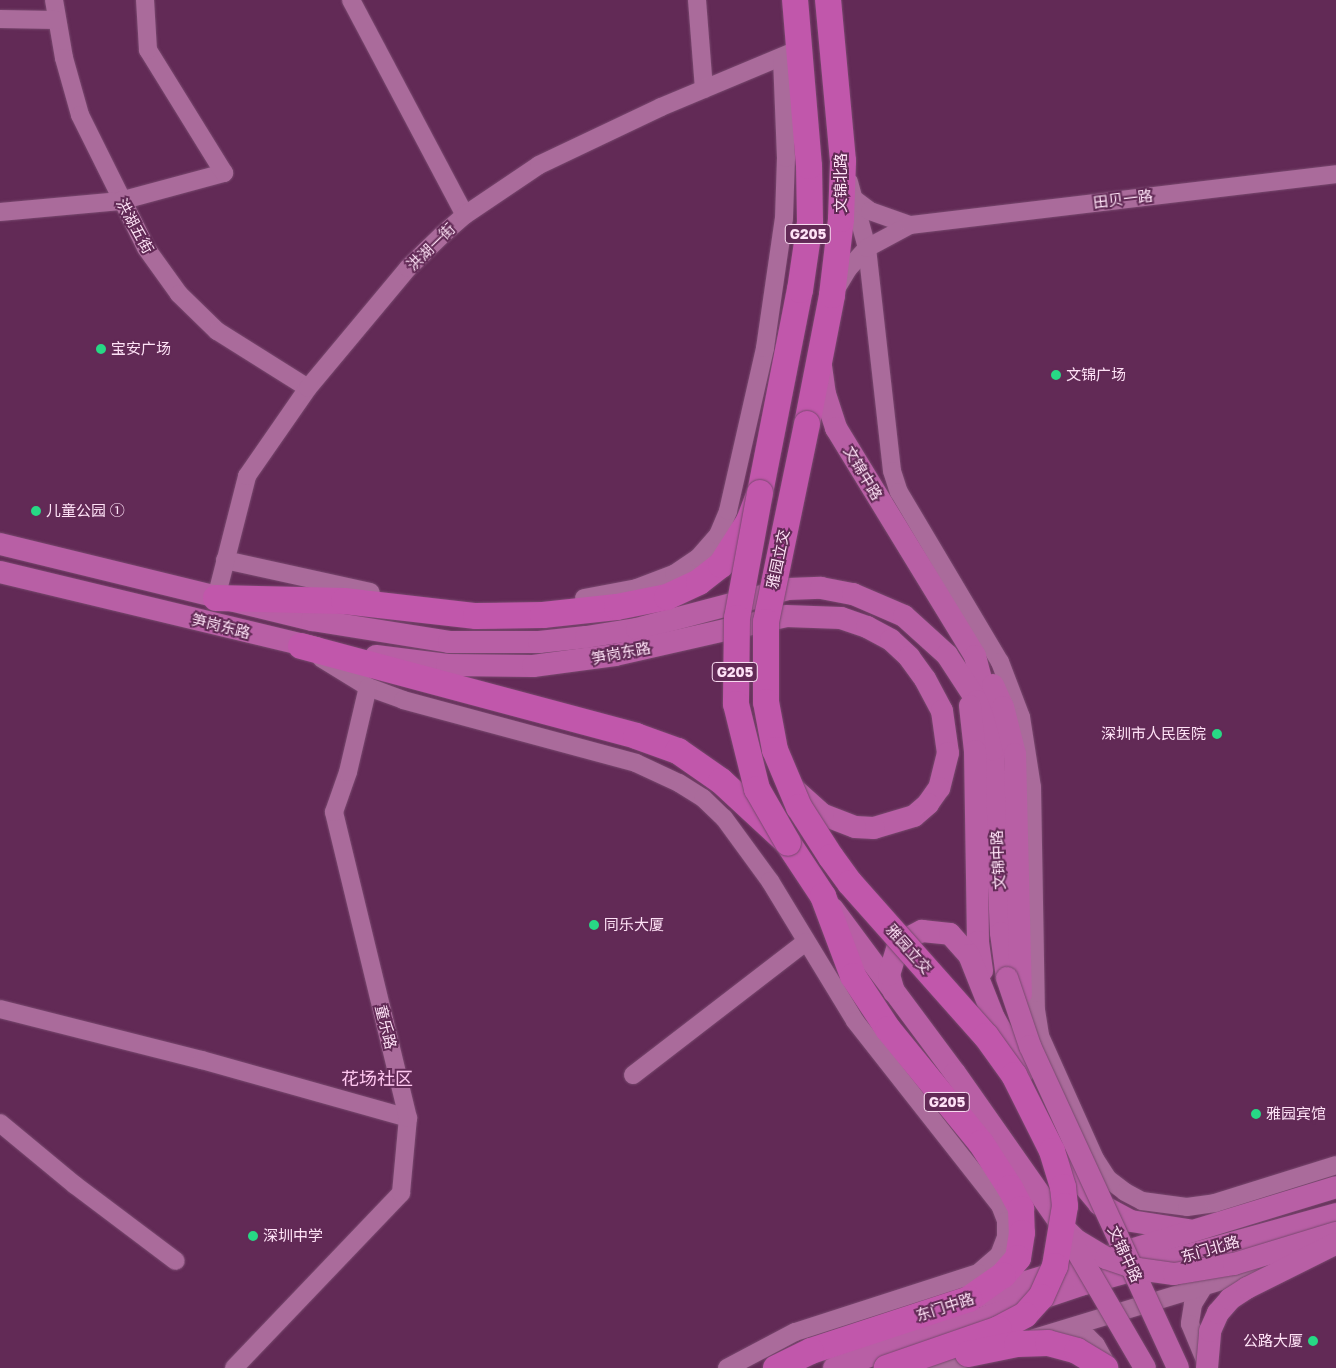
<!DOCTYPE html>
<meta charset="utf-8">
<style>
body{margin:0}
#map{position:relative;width:1336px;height:1368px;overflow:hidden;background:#622a56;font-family:"Golos Text","Noto Sans SC",sans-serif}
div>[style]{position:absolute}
.roads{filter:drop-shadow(0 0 1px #79496f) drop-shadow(0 0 1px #79496f)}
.minor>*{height:18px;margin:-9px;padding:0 9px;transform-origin:9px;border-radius:9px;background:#aa6b9b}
.major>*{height:22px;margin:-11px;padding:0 11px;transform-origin:11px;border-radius:11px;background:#b85fa5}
.highway>*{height:26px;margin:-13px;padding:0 13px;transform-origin:13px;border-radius:13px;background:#c157ab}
.bridges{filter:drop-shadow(0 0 1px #79496f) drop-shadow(0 0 1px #79496f)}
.major-bridge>*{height:22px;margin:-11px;padding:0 11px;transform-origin:11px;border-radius:11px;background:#b85fa5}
.highway-bridge>*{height:26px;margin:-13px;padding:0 13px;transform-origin:13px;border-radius:13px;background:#c157ab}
.dots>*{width:14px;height:14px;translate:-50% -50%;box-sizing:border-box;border:2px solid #622a56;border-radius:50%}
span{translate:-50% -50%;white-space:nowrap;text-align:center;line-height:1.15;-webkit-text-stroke:4px #622a56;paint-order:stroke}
.shield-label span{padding:1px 4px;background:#622a56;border:1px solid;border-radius:4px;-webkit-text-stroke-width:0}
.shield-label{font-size:14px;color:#fee2f6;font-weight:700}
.street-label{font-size:15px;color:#fee2f6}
.poi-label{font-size:15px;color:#fee2f6}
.left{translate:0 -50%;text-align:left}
.right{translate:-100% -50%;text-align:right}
.quarter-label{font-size:18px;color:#fec6ef}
</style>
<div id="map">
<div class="roads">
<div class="minor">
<div style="left:54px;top:0;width:59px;rotate:80.2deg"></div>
<div style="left:64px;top:58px;width:59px;rotate:74.3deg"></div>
<div style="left:80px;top:115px;width:148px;rotate:63.6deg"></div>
<div style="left:146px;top:248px;width:57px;rotate:54.3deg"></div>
<div style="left:179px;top:294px;width:53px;rotate:44.2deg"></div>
<div style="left:217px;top:331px;width:107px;rotate:32.1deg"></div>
<div style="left:351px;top:0;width:243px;rotate:62.1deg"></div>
<div style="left:697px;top:0;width:89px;rotate:85.5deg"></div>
<div style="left:0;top:19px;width:56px;rotate:1deg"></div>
<div style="left:849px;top:182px;width:68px;rotate:74.7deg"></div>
<div style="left:867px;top:248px;width:224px;rotate:83.6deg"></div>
<div style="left:892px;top:471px;width:22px;rotate:72deg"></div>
<div style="left:899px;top:492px;width:198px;rotate:59.3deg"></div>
<div style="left:1000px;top:662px;width:59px;rotate:69.1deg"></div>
<div style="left:1021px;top:717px;width:71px;rotate:81.1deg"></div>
<div style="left:1032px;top:787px;width:223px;rotate:89deg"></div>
<div style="left:1036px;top:1010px;width:26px;rotate:81deg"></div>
<div style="left:1040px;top:1036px;width:135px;rotate:65.9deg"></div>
<div style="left:1095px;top:1159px;width:24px;rotate:57deg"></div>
<div style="left:1108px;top:1179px;width:21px;rotate:37deg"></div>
<div style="left:1125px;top:1192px;width:19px;rotate:28deg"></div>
<div style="left:1142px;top:1201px;width:45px;rotate:7.6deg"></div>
<div style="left:1187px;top:1207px;width:28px;rotate:-8deg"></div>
<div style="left:1215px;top:1203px;width:127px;rotate:-17.4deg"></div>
<div style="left:854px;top:199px;width:20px;rotate:37deg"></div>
<div style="left:870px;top:211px;width:42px;rotate:19.3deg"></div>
<div style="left:0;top:212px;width:121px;rotate:-5.2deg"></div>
<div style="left:120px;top:201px;width:108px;rotate:-15.1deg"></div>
<div style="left:224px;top:173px;width:145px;rotate:-121.7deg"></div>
<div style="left:148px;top:50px;width:50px;rotate:-93.4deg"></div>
<div style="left:836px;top:289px;width:23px;rotate:-59deg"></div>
<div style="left:848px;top:269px;width:28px;rotate:-48deg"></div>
<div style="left:867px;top:248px;width:49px;rotate:-28.1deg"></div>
<div style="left:910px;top:225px;width:429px;rotate:-6.8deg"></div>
<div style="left:225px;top:560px;width:149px;rotate:12.4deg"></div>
<div style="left:216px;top:598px;width:126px;rotate:-75.7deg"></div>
<div style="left:247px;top:476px;width:107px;rotate:-55.3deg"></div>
<div style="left:308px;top:388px;width:156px;rotate:-50.2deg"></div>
<div style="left:408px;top:268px;width:47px;rotate:-44.1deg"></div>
<div style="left:442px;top:235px;width:30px;rotate:-41deg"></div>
<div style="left:465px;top:215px;width:89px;rotate:-34deg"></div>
<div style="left:539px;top:165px;width:135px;rotate:-25.4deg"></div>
<div style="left:661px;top:107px;width:140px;rotate:-22.7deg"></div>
<div style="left:584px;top:598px;width:54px;rotate:-10.7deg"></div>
<div style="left:637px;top:588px;width:40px;rotate:-21deg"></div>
<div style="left:674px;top:574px;width:29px;rotate:-34deg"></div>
<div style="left:698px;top:558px;width:30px;rotate:-49deg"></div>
<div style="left:718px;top:535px;width:26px;rotate:-67deg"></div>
<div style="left:728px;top:511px;width:167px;rotate:-77.2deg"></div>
<div style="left:765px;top:348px;width:131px;rotate:-81.7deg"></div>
<div style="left:784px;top:218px;width:60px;rotate:-88.1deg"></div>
<div style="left:786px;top:158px;width:101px;rotate:-92.3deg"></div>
<div style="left:321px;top:658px;width:55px;rotate:31.7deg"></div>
<div style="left:368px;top:687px;width:37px;rotate:20deg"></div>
<div style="left:403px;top:700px;width:241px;rotate:15.1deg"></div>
<div style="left:636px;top:763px;width:47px;rotate:24.9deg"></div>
<div style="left:679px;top:783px;width:28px;rotate:32deg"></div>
<div style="left:703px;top:798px;width:29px;rotate:44deg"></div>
<div style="left:724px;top:818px;width:78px;rotate:53.9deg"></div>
<div style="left:770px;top:881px;width:164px;rotate:58.7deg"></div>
<div style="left:855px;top:1021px;width:234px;rotate:51.8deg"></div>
<div style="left:1000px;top:1205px;width:17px;rotate:69deg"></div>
<div style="left:1006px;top:1221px;width:16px;rotate:90deg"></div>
<div style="left:1006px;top:1237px;width:19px;rotate:111deg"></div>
<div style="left:999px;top:1255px;width:28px;rotate:139deg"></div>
<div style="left:978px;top:1273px;width:192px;rotate:162.1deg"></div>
<div style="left:795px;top:1332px;width:77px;rotate:152.1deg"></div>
<div style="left:0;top:1009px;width:208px;rotate:14.2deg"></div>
<div style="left:202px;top:1060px;width:214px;rotate:15.7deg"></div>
<div style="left:633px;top:1075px;width:218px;rotate:-37.6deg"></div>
<div style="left:0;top:1123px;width:97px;rotate:39.6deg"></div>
<div style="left:75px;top:1185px;width:126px;rotate:37deg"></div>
<div style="left:1203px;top:1288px;width:19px;rotate:122deg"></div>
<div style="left:1193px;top:1304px;width:20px;rotate:99deg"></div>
<div style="left:1190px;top:1324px;width:44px;rotate:67.5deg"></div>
<div style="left:1066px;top:1330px;width:23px;rotate:18deg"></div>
<div style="left:1088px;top:1337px;width:11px;rotate:45deg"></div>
<div style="left:1096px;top:1345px;width:26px;rotate:61deg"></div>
<div style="left:1034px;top:1338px;width:254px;rotate:-16.9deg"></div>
<div style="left:234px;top:1368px;width:242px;rotate:-46.3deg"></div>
<div style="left:401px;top:1193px;width:75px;rotate:-84.7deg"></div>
<div style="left:408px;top:1118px;width:315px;rotate:-103.6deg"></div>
<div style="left:334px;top:812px;width:42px;rotate:-70.7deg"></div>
<div style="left:348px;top:772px;width:87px;rotate:-76.8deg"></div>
<div style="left:935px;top:1368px;width:47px;rotate:-17.3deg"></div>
</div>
<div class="major">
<div style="left:821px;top:366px;width:28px;rotate:82deg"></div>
<div style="left:825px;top:394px;width:36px;rotate:72deg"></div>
<div style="left:836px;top:428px;width:267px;rotate:58.6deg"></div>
<div style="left:975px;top:656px;width:48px;rotate:75.4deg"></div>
<div style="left:987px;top:702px;width:47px;rotate:82.7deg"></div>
<div style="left:993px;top:749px;width:184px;rotate:87.5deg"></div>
<div style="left:1001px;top:933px;width:45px;rotate:82.4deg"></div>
<div style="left:0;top:544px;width:321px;rotate:13.7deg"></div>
<div style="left:312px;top:620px;width:139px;rotate:9.1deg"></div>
<div style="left:449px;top:642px;width:90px"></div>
<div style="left:539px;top:642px;width:47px;rotate:-6.1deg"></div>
<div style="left:586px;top:637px;width:52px;rotate:-8.9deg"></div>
<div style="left:637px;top:629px;width:156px;rotate:-14.8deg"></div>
<div style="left:788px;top:589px;width:33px;rotate:-2deg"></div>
<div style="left:821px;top:588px;width:33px;rotate:11deg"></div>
<div style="left:853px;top:594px;width:56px;rotate:23.3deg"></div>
<div style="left:904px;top:616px;width:58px;rotate:42.2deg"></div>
<div style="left:947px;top:655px;width:55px;rotate:56.9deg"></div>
<div style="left:977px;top:701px;width:51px;rotate:71.6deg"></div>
<div style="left:0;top:572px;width:326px;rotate:13.5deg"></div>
<div style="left:376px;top:656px;width:72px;rotate:7.2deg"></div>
<div style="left:447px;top:665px;width:86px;rotate:0.7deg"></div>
<div style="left:533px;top:666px;width:83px;rotate:-7.6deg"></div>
<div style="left:615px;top:655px;width:175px;rotate:-12.8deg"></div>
<div style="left:786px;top:616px;width:55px;rotate:2.1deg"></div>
<div style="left:841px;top:618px;width:28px;rotate:19deg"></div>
<div style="left:867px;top:627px;width:27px;rotate:28deg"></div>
<div style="left:891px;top:640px;width:25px;rotate:43deg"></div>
<div style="left:909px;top:657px;width:27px;rotate:54deg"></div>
<div style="left:925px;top:679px;width:36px;rotate:62deg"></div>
<div style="left:942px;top:711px;width:42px;rotate:81.9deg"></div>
<div style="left:948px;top:753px;width:36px;rotate:104deg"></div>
<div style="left:939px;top:788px;width:19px;rotate:125deg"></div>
<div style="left:928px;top:804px;width:18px;rotate:139deg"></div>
<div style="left:914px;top:816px;width:42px;rotate:163.3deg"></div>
<div style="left:874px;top:828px;width:19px;rotate:-177deg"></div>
<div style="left:855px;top:827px;width:34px;rotate:-159deg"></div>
<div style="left:823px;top:815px;width:39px;rotate:-138deg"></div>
<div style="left:993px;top:685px;width:24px;rotate:66deg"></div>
<div style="left:1003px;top:707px;width:49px;rotate:75.7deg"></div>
<div style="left:1015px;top:754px;width:240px;rotate:88.6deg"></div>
<div style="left:970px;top:706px;width:45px;rotate:83.7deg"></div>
<div style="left:975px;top:751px;width:191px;rotate:89.1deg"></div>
<div style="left:978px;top:942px;width:29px;rotate:82deg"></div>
<div style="left:833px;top:909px;width:204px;rotate:53.4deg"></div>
<div style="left:955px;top:1073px;width:187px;rotate:55deg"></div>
<div style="left:894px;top:992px;width:18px;rotate:-106deg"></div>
<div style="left:889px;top:975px;width:34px;rotate:-73deg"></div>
<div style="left:899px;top:943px;width:26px;rotate:-28deg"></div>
<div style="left:922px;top:931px;width:28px;rotate:6deg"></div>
<div style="left:950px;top:934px;width:28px;rotate:48deg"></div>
<div style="left:969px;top:955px;width:68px;rotate:68.4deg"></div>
<div style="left:994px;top:1018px;width:61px;rotate:60.5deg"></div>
<div style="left:1056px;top:1130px;width:56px;rotate:64.8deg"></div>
<div style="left:1080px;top:1181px;width:30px;rotate:50deg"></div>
<div style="left:1099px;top:1204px;width:36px;rotate:28deg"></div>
<div style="left:1131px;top:1221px;width:58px;rotate:9deg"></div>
<div style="left:980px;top:1296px;width:372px;rotate:-17deg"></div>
<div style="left:834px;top:1368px;width:264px;rotate:-18.6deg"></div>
<div style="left:1084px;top:1284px;width:262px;rotate:-15.5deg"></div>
</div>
<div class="highway">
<div style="left:807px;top:424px;width:131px;rotate:-79deg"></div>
<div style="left:832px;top:295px;width:77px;rotate:-83.2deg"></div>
<div style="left:841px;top:219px;width:58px;rotate:-88deg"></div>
<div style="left:843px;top:161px;width:162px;rotate:-95.3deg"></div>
<div style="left:216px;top:598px;width:128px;rotate:1.3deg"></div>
<div style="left:344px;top:601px;width:133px;rotate:6.5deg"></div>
<div style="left:476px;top:616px;width:67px;rotate:-0.9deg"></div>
<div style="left:543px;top:615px;width:74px;rotate:-6.2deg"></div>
<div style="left:617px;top:607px;width:51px;rotate:-11.3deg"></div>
<div style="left:667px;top:597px;width:35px;rotate:-25deg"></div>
<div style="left:699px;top:582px;width:28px;rotate:-38deg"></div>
<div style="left:721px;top:565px;width:52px;rotate:-57.5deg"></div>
<div style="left:749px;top:521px;width:30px;rotate:-69deg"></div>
<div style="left:760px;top:493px;width:207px;rotate:-78.9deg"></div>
<div style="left:800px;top:290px;width:69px;rotate:-81.6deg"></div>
<div style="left:810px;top:222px;width:56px;rotate:-91deg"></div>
<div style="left:809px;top:166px;width:167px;rotate:-94.8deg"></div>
<div style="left:301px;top:646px;width:347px;rotate:15deg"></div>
<div style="left:636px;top:736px;width:45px;rotate:19.7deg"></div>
<div style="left:678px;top:751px;width:52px;rotate:34.9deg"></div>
<div style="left:721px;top:781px;width:91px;rotate:42.8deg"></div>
<div style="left:788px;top:843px;width:64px;rotate:56.6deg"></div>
<div style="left:823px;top:896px;width:85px;rotate:69.4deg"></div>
<div style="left:853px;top:976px;width:64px;rotate:56.6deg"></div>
<div style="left:888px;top:1029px;width:147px;rotate:50.8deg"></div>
<div style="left:981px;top:1143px;width:54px;rotate:57.2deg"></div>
<div style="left:1010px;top:1188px;width:24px;rotate:62deg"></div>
<div style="left:1021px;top:1209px;width:24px;rotate:88deg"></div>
<div style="left:1022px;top:1233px;width:25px;rotate:99deg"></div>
<div style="left:1018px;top:1258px;width:23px;rotate:131deg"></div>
<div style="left:1003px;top:1275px;width:42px;rotate:144.8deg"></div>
<div style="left:969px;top:1299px;width:166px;rotate:161.8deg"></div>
<div style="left:811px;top:1351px;width:39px;rotate:154deg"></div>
</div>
</div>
<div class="bridges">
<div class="major-bridge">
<div style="left:1007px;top:978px;width:72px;rotate:71.3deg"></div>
<div style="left:1030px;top:1046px;width:354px;rotate:65.3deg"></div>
<div style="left:1062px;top:1226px;width:20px;rotate:45deg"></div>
<div style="left:1076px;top:1240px;width:35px;rotate:31deg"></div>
<div style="left:1106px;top:1258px;width:34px;rotate:19deg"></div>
<div style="left:1138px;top:1269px;width:36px;rotate:8deg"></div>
<div style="left:1174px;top:1274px;width:61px;rotate:-9.5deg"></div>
<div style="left:1234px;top:1264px;width:107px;rotate:-16.9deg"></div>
<div style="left:1070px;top:1239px;width:149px;rotate:59.8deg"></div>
<div style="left:1207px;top:1368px;width:37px;rotate:-85deg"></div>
<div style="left:1210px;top:1331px;width:20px;rotate:-66deg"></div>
<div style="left:1218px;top:1313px;width:18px;rotate:-49deg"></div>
<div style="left:1230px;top:1299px;width:20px;rotate:-33deg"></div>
<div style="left:1247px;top:1288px;width:98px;rotate:-26.6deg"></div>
</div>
<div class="highway-bridge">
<div style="left:807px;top:424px;width:202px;rotate:101.7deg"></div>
<div style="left:766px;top:622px;width:80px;rotate:90deg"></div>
<div style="left:766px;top:702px;width:49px;rotate:79.4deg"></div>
<div style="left:775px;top:750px;width:62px;rotate:67.2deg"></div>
<div style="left:799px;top:807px;width:59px;rotate:57.4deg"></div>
<div style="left:831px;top:857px;width:32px;rotate:54deg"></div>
<div style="left:850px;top:883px;width:205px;rotate:48.4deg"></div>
<div style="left:986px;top:1036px;width:48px;rotate:54.3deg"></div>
<div style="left:1014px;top:1075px;width:85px;rotate:63.4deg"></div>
<div style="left:1052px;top:1151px;width:38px;rotate:73deg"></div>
<div style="left:1063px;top:1187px;width:19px;rotate:84deg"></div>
<div style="left:1065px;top:1206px;width:61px;rotate:99.5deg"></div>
<div style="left:1055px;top:1266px;width:34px;rotate:114deg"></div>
<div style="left:1041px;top:1297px;width:24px;rotate:132deg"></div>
<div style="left:1025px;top:1315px;width:30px;rotate:152deg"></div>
<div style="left:999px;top:1329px;width:119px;rotate:160.8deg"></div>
<div style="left:760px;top:493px;width:127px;rotate:100.4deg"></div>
<div style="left:737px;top:618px;width:86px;rotate:90.7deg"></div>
<div style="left:736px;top:704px;width:88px;rotate:76.1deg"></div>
<div style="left:757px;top:789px;width:62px;rotate:60.1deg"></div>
<div style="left:968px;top:1354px;width:50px;rotate:-11.5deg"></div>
<div style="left:1017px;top:1344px;width:31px;rotate:-2deg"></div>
<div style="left:1048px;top:1343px;width:30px;rotate:15deg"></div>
<div style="left:1077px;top:1351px;width:33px;rotate:31deg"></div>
</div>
</div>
<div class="dots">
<div style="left:101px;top:349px;background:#27d885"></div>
<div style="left:1056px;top:375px;background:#27d885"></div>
<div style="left:36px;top:511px;background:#27d885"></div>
<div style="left:1217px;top:734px;background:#27d885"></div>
<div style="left:594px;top:925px;background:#27d885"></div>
<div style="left:1256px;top:1114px;background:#27d885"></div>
<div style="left:253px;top:1236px;background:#27d885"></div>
<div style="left:1313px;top:1341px;background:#27d885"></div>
</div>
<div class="shield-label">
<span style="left:808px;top:234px">G205</span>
<span style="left:735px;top:672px">G205</span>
<span style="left:947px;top:1102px">G205</span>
</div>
<div class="street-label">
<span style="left:841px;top:183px;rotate:-90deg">文锦北路</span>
<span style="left:1123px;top:199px;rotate:-7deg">田贝一路</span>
<span style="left:135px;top:226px;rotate:61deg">洪湖五街</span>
<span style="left:431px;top:247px;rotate:-44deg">洪湖一街</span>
<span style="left:863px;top:473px;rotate:59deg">文锦中路</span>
<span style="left:778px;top:559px;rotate:-78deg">雅园立交</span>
<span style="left:221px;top:626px;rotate:14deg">笋岗东路</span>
<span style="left:621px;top:653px;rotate:-11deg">笋岗东路</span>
<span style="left:998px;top:860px;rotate:-93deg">文锦中路</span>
<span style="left:909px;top:949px;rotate:48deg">雅园立交</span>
<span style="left:386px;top:1027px;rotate:76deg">童乐路</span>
<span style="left:1210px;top:1249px;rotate:-16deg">东门北路</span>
<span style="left:1125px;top:1254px;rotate:65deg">文锦中路</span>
<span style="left:945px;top:1307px;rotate:-18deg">东门中路</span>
</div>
<div class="poi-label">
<span class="left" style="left:111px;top:349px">宝安广场</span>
<span class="left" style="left:1066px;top:375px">文锦广场</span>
<span class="left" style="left:46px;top:511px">儿童公园 ①</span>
<span class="right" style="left:1206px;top:734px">深圳市人民医院</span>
<span class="left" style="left:604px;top:925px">同乐大厦</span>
<span class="left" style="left:1266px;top:1114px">雅园宾馆</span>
<span class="left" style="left:263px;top:1236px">深圳中学</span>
<span class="right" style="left:1303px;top:1341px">公路大厦</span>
</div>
<div class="quarter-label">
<span style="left:377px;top:1078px">花场社区</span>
</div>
</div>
